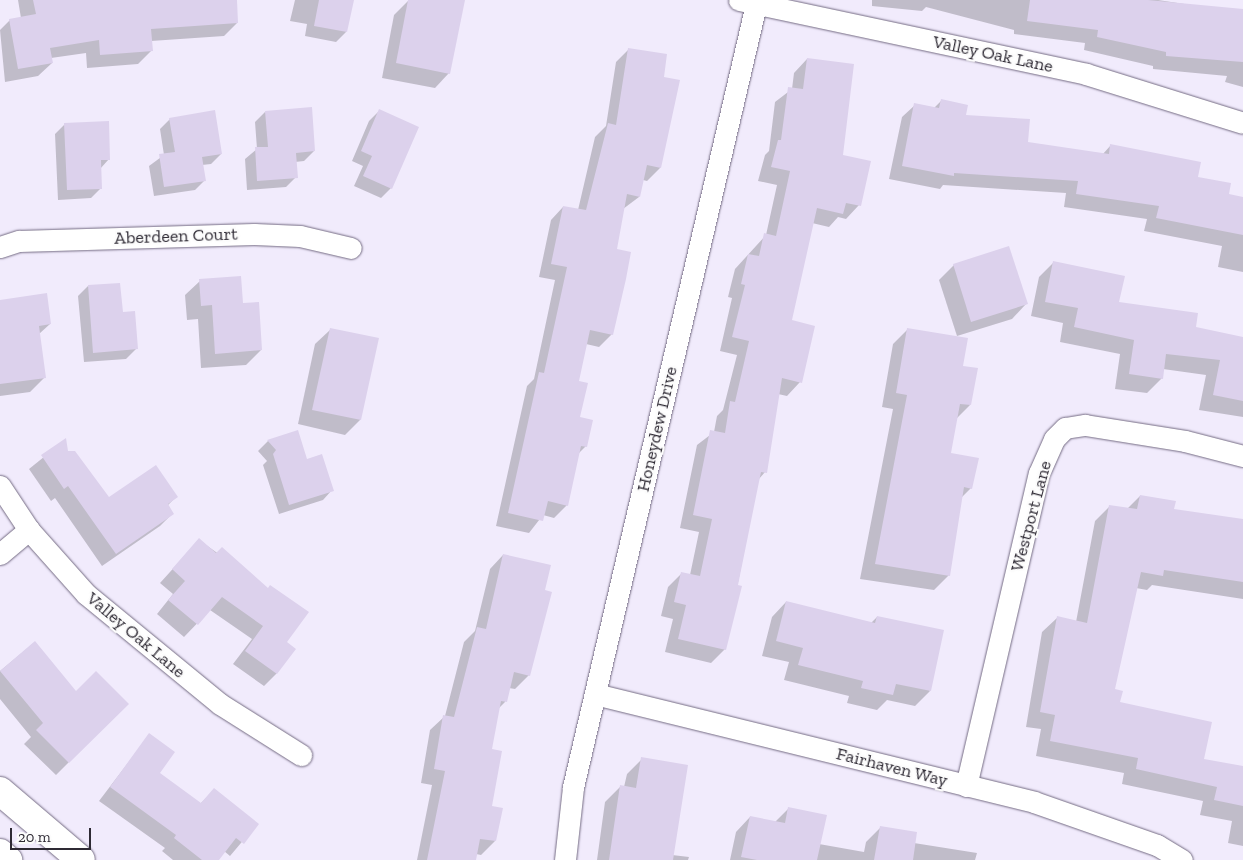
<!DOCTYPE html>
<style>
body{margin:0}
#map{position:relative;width:1243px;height:860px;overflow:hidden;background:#f1ebfc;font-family:"Zilla Slab",serif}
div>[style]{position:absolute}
.shadow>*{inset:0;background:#0003}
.building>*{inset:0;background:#dcd1ec}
.roads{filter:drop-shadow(0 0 1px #746b83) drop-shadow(0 0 1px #746b83)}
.minor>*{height:21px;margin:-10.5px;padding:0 10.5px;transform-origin:10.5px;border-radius:10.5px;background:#fff}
.secondary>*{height:28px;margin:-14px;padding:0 14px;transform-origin:14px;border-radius:14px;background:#fff}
span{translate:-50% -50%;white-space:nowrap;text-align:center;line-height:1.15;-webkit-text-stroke:4.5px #fcfcfc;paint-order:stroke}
.street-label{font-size:18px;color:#2e2a34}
.scale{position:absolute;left:10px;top:828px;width:81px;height:22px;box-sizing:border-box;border:2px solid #2e2a34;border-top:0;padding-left:6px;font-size:15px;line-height:18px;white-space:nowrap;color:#2e2a34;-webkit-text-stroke:4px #fcfcfc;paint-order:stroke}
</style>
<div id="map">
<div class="shadow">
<div style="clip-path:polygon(18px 0,235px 0,237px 23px,224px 36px,151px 41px,152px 50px,138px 64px,87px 68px,86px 53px,51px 58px,52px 63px,38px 76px,5px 82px,0 30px,10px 20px,21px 18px)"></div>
<div style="clip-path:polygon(295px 0,352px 0,346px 32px,336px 42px,305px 36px,307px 24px,290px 21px)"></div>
<div style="clip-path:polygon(409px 0,463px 0,449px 73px,435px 88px,382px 78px,394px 15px)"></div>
<div style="clip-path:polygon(872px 0,1158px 0,1243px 13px,1243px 87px,1225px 82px,1227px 76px,1153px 69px,1153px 66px,1084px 50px,1085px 43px,1014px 34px,1014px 30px,926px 7px,922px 11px,872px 6px)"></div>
<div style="clip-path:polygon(629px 49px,662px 78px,660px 168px,647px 181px,643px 180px,639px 197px,623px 209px,615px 250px,612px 334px,599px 347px,586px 344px,578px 382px,579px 418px,586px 446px,578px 454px,567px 505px,554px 518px,543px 515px,529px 533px,496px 526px,527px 386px,534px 379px,555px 280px,539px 277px,551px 220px,563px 207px,578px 210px,595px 137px,606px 126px,616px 62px)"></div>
<div style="clip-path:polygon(807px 59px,859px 205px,846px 219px,838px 217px,829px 227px,812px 223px,790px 321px,800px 382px,787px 396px,778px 394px,765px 472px,758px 480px,725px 649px,711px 663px,665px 652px,673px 619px,661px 616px,668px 587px,682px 573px,690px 575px,699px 532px,680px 528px,697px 445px,714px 432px,717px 416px,723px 410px,737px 355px,720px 351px,732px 298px,728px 297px,735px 269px,766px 235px,777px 185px,758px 181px,765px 155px,769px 151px,775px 102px,792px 89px,794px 73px)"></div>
<div style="clip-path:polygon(941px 101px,964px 116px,1027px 143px,1102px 155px,1111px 145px,1197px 178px,1227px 195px,1243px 198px,1243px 272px,1218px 267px,1222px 246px,1144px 231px,1147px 219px,1064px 207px,1066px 193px,943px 185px,940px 189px,889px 179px,902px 117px,915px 105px,934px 108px)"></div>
<div style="clip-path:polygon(379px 111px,391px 188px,381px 198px,354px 186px,363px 166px,352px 161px,369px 121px)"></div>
<div style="clip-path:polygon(265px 112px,314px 151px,304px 161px,295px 162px,296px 177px,286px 187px,247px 190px,245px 159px,257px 149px,255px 122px)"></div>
<div style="clip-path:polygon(170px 119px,221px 154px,211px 164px,202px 165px,205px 180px,195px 190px,154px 196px,149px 166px,164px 155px,160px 129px)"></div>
<div style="clip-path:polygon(65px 124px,109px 159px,100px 169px,101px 188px,91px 198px,58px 200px,55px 134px)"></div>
<div style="clip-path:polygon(1053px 263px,1118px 303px,1195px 328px,1243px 338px,1243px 417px,1199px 410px,1206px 375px,1163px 369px,1162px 378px,1147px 393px,1115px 389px,1120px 354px,1060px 342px,1063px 323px,1031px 316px,1039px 277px)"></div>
<div style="clip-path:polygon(954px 265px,1026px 304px,1012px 319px,957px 336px,939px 280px)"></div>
<div style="clip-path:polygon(200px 281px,241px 305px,261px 350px,246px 365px,201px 368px,198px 319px,187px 320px,185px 295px)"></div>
<div style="clip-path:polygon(88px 286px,122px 313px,136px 349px,126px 359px,84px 362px,78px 296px)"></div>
<div style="clip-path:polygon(0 301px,50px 324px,39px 334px,45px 377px,30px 392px,0 396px)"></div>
<div style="clip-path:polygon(908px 329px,962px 367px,970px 405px,956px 419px,949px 454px,971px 488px,961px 498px,949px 575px,934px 590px,860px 579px,893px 409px,882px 407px,893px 344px)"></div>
<div style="clip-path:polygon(330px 330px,377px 339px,360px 420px,345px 435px,298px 424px,315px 344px)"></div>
<div style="clip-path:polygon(297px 432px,306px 460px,332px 490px,323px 500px,279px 514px,263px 465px,267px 461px,258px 451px,268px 441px)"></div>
<div style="clip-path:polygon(65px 440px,67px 453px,108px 499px,176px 497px,167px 506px,172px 514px,160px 526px,102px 566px,55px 498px,51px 501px,29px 469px)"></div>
<div style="clip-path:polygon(1140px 496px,1173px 510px,1243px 520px,1243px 599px,1152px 585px,1147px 590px,1136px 588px,1114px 690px,1119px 703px,1202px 760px,1243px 767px,1243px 846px,1228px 843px,1232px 821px,1200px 815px,1203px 801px,1122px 784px,1124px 773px,1036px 756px,1041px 729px,1026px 727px,1042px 632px,1057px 618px,1076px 622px,1095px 521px,1110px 506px,1127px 509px)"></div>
<div style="clip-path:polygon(199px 540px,268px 589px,285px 642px,277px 673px,264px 686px,233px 664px,252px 639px,210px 610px,184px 637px,157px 614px,173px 594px,160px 583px)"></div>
<div style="clip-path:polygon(503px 555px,529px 675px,515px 689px,509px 688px,505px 702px,498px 709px,490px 750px,491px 807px,495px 841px,481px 855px,476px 854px,474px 860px,417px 860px,432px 785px,421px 783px,430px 730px,445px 716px,464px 642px,475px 631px,490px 569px)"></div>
<div style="clip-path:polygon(786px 602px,871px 623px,877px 617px,930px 691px,915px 706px,887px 700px,877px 710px,847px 703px,849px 696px,784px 680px,789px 662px,762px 656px,772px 617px)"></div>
<div style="clip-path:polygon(35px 642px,76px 693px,127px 704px,56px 775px,24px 744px,31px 737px,0 699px,0 671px)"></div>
<div style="clip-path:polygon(150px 734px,158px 774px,200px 804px,214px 790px,257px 824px,230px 856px,224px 851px,217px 860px,173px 860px,162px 851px,165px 848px,99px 801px)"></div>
<div style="clip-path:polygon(642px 759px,672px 855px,689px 857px,688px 860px,597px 860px,605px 802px,620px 787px,624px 787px,627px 774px)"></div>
<div style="clip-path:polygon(789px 808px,819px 844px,864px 852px,866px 842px,881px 827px,914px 843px,977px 853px,975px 860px,730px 860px,736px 832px,750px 817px,775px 822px)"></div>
</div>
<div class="building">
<div style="clip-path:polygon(33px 0,237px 0,238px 23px,151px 29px,153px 51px,100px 55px,99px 40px,50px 48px,53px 63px,18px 69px,9px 19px,36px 14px)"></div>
<div style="clip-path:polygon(319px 0,354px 0,347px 32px,314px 26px)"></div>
<div style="clip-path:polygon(408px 0,465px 0,450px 74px,396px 63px)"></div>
<div style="clip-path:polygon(1030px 0,1148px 0,1243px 9px,1243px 62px,1166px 56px,1166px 52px,1097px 37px,1098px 30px,1027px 21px)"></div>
<div style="clip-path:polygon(628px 48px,667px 54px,664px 77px,680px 80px,661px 168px,647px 165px,640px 197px,627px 194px,617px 249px,631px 252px,626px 279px,613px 335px,590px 330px,579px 381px,588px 383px,580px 417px,593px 420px,587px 447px,581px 446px,568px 506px,548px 501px,543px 521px,508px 513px,539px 372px,544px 373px,567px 267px,551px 264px,563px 206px,586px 210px,608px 123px,616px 125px)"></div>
<div style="clip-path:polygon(807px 58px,854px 64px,843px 155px,871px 161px,861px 206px,846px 203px,843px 214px,817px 208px,792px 320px,815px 326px,802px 383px,782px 378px,767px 473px,761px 472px,738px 585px,742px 586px,726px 650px,678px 639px,686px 605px,674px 602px,681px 572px,700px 576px,712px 519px,693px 515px,710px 430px,725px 433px,730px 401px,735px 402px,749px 341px,732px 337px,745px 285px,741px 284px,748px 254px,759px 256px,764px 233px,776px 236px,790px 171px,771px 167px,778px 140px,781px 140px,788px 87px,803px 89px)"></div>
<div style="clip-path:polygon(941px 99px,968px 105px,966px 115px,1030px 119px,1028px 142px,1109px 154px,1110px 144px,1201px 162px,1198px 177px,1231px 183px,1229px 194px,1243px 197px,1243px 235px,1156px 218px,1159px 206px,1076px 194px,1078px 181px,954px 173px,954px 176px,902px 166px,914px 103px,939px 108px)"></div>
<div style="clip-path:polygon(312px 107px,315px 151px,296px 153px,298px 178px,257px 181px,255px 147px,268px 147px,265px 111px)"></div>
<div style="clip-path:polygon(379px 109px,419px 127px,392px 189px,363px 176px,372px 156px,361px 151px)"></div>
<div style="clip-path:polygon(215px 110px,222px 154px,202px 157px,206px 181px,164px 187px,159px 154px,175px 152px,169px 118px)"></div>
<div style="clip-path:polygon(109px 121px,110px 160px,101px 160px,102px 189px,67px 190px,64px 123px)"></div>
<div style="clip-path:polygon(1009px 246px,1028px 304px,971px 322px,953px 264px)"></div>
<div style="clip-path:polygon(1053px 261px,1125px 276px,1119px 302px,1198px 313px,1196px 327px,1243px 337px,1243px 401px,1213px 395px,1220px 360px,1166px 354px,1163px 379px,1129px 374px,1134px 340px,1074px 327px,1078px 308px,1045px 302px)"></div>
<div style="clip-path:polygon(241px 276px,243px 303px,259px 302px,262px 350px,215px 354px,212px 305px,201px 306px,199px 279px)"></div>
<div style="clip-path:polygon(120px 283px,123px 312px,135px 311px,138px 349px,93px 353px,88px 285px)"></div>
<div style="clip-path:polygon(47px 293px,51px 324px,39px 326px,46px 378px,0 384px,0 300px)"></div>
<div style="clip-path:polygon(330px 328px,379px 338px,361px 420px,312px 410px)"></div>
<div style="clip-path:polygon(907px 328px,968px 338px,963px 366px,978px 368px,971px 405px,960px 404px,951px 453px,979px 458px,972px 489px,964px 487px,950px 576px,875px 564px,907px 395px,896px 393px)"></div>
<div style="clip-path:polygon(298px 430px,307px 459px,322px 454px,334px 491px,289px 505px,273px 454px,276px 450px,267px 440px)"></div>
<div style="clip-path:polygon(66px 438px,68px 451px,75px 451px,109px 497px,156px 465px,178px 497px,168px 504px,174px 514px,116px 554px,68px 486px,64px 489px,41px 455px)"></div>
<div style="clip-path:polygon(1140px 495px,1176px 501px,1174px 509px,1243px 519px,1243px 582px,1164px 570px,1163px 576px,1141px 572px,1115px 689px,1123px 691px,1120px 702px,1212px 722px,1204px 759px,1243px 766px,1243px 806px,1214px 800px,1217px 787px,1136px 769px,1138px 758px,1050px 741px,1055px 715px,1040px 712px,1057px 616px,1087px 623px,1109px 505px,1137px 509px)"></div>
<div style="clip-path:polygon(199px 538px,216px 553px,222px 547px,268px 588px,270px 585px,309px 612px,287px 642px,296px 649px,277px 674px,245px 651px,263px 626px,222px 597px,198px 625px,168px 600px,185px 581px,172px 569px)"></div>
<div style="clip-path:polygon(503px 554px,551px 565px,545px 590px,552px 592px,530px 676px,514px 672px,507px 702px,501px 701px,492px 749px,502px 751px,492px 806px,503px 808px,496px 841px,480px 839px,476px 860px,427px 860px,445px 771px,434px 769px,443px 715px,454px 717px,477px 627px,486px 629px)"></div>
<div style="clip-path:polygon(786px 601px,875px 623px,877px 616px,944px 630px,931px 691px,896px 684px,893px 695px,861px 688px,863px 681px,798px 665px,803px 648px,776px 641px)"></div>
<div style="clip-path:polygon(35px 641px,76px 691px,96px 671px,129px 704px,69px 763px,36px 730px,43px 723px,0 671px)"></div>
<div style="clip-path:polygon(149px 733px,175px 752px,160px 773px,201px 803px,214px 788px,259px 824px,244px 844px,236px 838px,219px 860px,202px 860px,174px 838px,176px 835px,110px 787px)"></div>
<div style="clip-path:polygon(641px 757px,688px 765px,673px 860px,609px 860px,620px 785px,636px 788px)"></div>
<div style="clip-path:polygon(788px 807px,827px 815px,817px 860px,757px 860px,741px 857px,750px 816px,785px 823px)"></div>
<div style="clip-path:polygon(880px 826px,917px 832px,913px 860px,874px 860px)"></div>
</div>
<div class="roads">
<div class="minor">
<div style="left:739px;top:0;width:355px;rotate:12deg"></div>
<div style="left:1086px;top:74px;width:164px;rotate:17.3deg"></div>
<div style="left:0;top:247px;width:20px;rotate:-18deg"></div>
<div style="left:19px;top:241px;width:235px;rotate:-1.7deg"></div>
<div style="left:254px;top:234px;width:46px;rotate:2.5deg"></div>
<div style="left:300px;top:236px;width:52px;rotate:13.2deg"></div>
<div style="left:0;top:486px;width:53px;rotate:56.6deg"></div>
<div style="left:29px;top:530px;width:86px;rotate:48.3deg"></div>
<div style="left:86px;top:594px;width:173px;rotate:39.4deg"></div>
<div style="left:220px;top:704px;width:96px;rotate:32.2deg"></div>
<div style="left:0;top:554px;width:38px;rotate:-40deg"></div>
<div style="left:595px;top:694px;width:452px;rotate:13.8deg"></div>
<div style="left:1034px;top:802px;width:130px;rotate:19.3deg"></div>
<div style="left:1157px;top:845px;width:29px;rotate:31deg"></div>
<div style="left:966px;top:786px;width:321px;rotate:-76.9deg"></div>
<div style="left:1039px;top:473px;width:37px;rotate:-66deg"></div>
<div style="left:1054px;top:439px;width:16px;rotate:-45deg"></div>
<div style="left:1065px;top:428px;width:20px;rotate:-9deg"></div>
<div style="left:1085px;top:425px;width:101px;rotate:9.1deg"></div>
<div style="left:1185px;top:441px;width:60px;rotate:14.5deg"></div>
<div style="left:565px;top:860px;width:73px;rotate:-83.7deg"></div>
<div style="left:573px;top:787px;width:808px;rotate:-76.84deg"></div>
</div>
<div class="secondary">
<div style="left:0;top:791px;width:106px;rotate:40.4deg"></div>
<div style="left:0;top:853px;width:11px;rotate:41deg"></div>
</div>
</div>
<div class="street-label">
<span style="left:993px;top:54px;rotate:12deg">Valley Oak Lane</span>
<span style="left:176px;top:236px;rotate:-2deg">Aberdeen Court</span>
<span style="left:657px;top:429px;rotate:-77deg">Honeydew Drive</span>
<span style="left:1031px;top:516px;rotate:-75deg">Westport Lane</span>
<span style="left:136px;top:635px;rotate:40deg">Valley Oak Lane</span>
<span style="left:892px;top:767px;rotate:14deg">Fairhaven Way</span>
</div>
<div class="scale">20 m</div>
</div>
